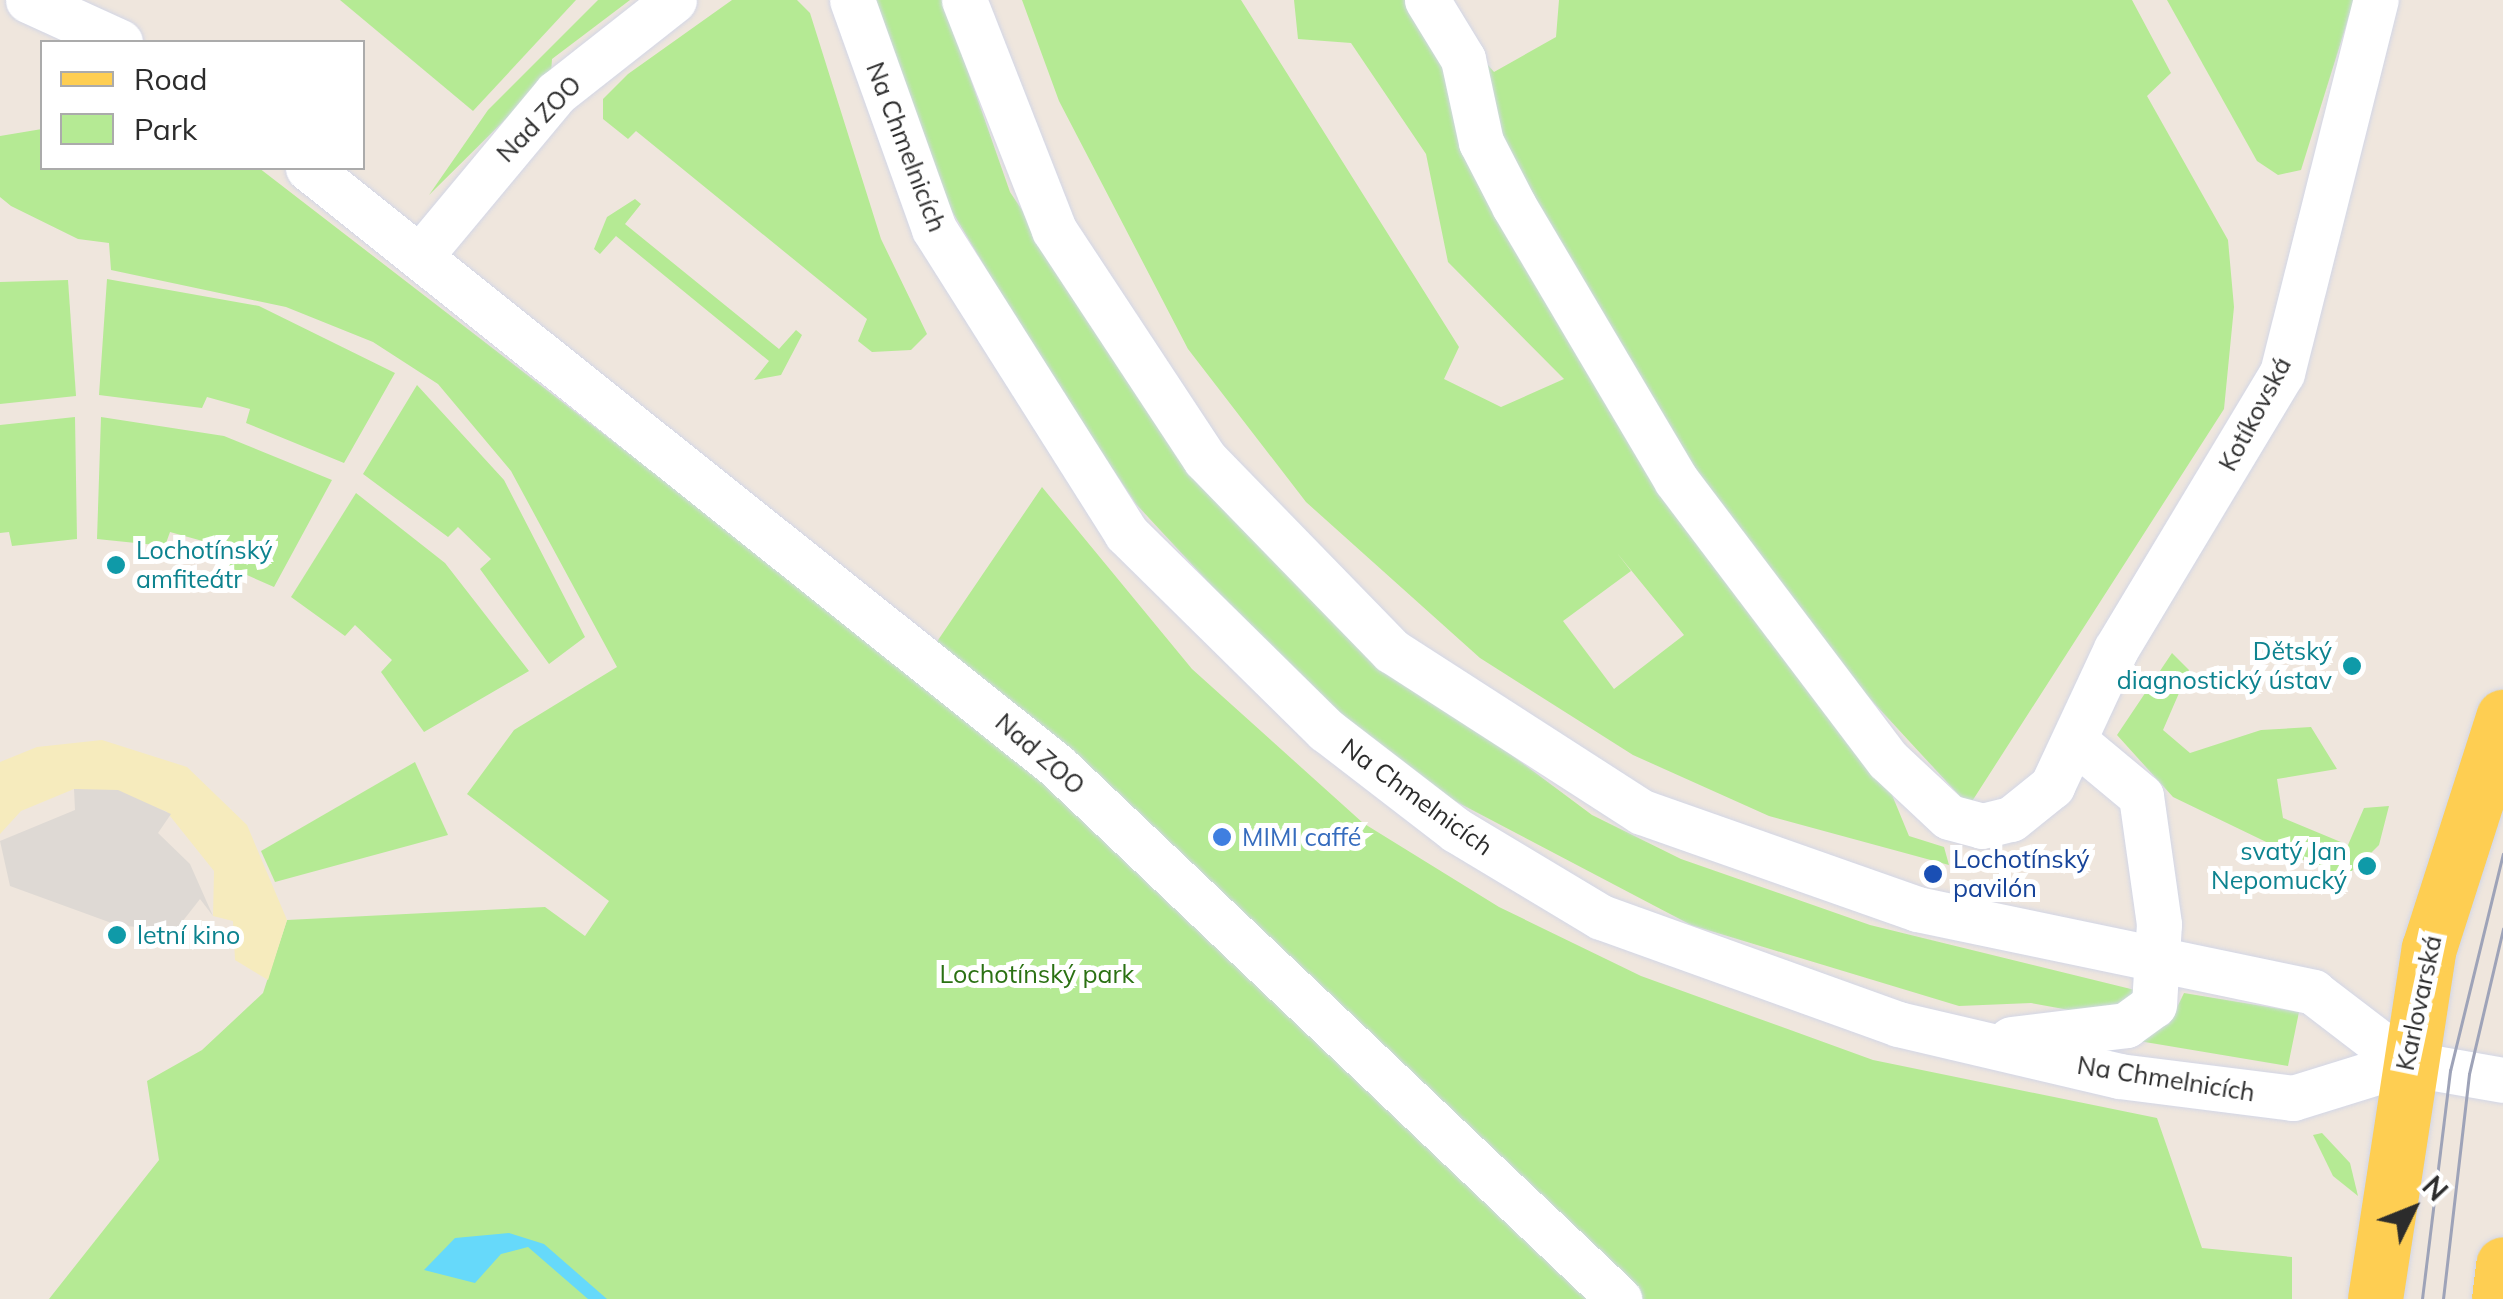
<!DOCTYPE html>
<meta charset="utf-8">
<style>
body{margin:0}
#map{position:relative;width:2503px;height:1299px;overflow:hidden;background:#efe6dd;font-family:Mulish,sans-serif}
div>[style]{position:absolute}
.green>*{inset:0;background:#b5ea94}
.sand>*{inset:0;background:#f6ebbd}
.plaza>*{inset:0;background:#ded9d4}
.water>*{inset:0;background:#66d9fa}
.roads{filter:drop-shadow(0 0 2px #d2d6e6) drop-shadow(0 0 2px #d2d6e6)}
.minor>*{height:45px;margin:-22.5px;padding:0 22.5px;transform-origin:22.5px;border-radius:22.5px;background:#fff}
.major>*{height:55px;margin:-27.5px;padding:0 27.5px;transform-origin:27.5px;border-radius:27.5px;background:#fece52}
.tram>*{height:2.5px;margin:-1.25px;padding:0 1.25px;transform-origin:1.25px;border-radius:1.25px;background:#9ea3b8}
.dots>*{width:28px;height:28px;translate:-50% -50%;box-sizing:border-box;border:5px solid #fff;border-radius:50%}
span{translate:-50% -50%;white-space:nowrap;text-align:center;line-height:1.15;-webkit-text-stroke:10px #fff;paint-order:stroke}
.street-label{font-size:25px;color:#2c2c2c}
.culture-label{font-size:25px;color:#0d838f}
.left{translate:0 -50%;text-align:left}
.right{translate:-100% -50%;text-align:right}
.shop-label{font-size:25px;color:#366cbe}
.transit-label{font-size:25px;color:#164399}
.park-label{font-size:25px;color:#2b7113}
.legend{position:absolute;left:40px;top:40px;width:325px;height:130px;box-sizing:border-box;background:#fff;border:2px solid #ababab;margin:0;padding:12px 18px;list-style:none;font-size:30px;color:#2c2c2c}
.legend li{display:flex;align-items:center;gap:20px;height:50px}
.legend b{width:50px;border:2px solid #ababab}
.north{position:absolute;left:2363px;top:1159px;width:100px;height:100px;-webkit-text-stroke:8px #fff;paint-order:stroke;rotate:47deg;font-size:28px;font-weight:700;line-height:40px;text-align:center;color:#2c2c2c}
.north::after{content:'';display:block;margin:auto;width:35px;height:45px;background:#2c2c2c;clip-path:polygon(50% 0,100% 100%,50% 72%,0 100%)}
</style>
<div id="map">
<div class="green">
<div style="clip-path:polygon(340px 0,576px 0,473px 111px)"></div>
<div style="clip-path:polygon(598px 0,630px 0,552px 59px,551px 74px,429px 195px,488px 110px)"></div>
<div style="clip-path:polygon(732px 0,797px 0,810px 13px,881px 239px,927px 334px,911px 350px,872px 352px,858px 341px,867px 319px,636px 131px,628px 139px,603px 119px,603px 99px,628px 74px)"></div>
<div style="clip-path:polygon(876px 0,943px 0,1010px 192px,1144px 392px,1388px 663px,1592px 815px,1681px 859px,1870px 925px,2139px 991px,2102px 1016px,2031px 1003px,1959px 1006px,1691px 925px,1453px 800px,1308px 690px,1136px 504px,1039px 358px,940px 191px)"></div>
<div style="clip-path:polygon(evenodd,1022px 0,1241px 0,1459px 347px,1444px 379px,1501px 407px,1564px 379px,1448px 262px,1426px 154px,1351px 43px,1298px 39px,1294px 0,1432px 0,1494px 72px,1556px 37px,1559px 0,2132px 0,2171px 73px,2147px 96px,2228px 240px,2234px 307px,2224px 409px,1969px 806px,1838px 664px,1909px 836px,1944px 847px,1949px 865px,1769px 816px,1633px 755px,1480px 658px,1306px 502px,1188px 349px,1059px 101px,1022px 0,1617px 553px,1684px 635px,1614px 689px,1563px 621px,1631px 571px,1617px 553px)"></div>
<div style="clip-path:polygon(2167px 0,2354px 0,2301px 170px,2278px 175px,2257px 161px)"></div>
<div style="clip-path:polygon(42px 129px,42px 168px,259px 168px,915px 674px,1042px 487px,1192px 669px,1363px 823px,1499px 907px,1641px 976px,1873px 1060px,2157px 1118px,2202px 1248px,2292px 1257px,2292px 1299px,49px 1299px,159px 1160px,147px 1081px,202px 1050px,263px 993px,287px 920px,545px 907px,585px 936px,609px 901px,467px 794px,514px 730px,617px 667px,511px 471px,438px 384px,373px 342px,286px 307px,111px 270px,109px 243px,78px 239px,11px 206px,0 197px,0 136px)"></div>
<div style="clip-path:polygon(635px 199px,641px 204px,625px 224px,779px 349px,796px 330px,802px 335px,781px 375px,754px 380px,769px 361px,616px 236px,600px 254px,594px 249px,607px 217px)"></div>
<div style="clip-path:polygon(107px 279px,259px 306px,395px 373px,344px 463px,246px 423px,250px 409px,207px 397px,202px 408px,99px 395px)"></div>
<div style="clip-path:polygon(68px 280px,76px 396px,0 404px,0 282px)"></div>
<div style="clip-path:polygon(417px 385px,504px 480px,585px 637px,549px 664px,480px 569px,491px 559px,458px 527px,448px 537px,363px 474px)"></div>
<div style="clip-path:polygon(75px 417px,77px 539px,12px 546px,9px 532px,0 533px,0 425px)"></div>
<div style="clip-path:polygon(101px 417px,224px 436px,332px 480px,274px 587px,213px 560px,217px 545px,170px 532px,165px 546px,97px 539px)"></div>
<div style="clip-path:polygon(356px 493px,445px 563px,529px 671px,424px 732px,381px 672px,392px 660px,355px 625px,345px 636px,291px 597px)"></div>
<div style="clip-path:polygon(2172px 653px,2189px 670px,2163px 730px,2190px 753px,2261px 730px,2311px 727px,2337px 769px,2277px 779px,2283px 818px,2348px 845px,2364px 808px,2389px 806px,2379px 845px,2356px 868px,2341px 878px,2173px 797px,2117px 735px)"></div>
<div style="clip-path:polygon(415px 762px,448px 835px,275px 882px,261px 851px)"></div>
<div style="clip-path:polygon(2184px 993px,2299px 1012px,2288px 1066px,2127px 1039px,2169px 1024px)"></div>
<div style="clip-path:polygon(2322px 1133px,2350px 1163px,2358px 1196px,2333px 1176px,2313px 1135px)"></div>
</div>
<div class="sand">
<div style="clip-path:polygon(102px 740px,187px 767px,247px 825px,287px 920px,268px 980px,235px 960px,233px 921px,213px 916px,214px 871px,166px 811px,74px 789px,21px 811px,0 834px,0 762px,37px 747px)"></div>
</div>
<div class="plaza">
<div style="clip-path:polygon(74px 789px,118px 790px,171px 814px,158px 833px,190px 864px,213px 916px,200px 899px,175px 931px,117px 925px,10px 886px,0 841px,75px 810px)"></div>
</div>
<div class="water">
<div style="clip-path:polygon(509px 1233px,544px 1244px,607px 1299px,588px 1299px,528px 1247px,501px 1254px,475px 1283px,424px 1270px,455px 1238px)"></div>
</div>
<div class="roads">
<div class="minor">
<div style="left:28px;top:0;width:101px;rotate:24.5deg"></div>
<div style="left:852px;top:0;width:243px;rotate:70.3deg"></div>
<div style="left:934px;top:229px;width:360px;rotate:57.7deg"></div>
<div style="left:1126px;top:533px;width:281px;rotate:44.6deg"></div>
<div style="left:1326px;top:730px;width:164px;rotate:37.6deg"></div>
<div style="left:1456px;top:830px;width:169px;rotate:31deg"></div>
<div style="left:1601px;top:917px;width:316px;rotate:19.8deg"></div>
<div style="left:1898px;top:1024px;width:227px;rotate:13.2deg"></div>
<div style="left:2119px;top:1076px;width:175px;rotate:7.2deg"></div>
<div style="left:2293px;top:1098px;width:118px;rotate:-17.2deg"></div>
<div style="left:2406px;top:1063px;width:98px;rotate:9.9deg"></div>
<div style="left:964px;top:0;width:247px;rotate:68.6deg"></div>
<div style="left:1054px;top:230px;width:274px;rotate:56.6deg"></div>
<div style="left:1205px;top:459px;width:268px;rotate:45.8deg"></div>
<div style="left:1392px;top:651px;width:297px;rotate:32.8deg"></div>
<div style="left:1642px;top:812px;width:292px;rotate:19.4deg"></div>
<div style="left:1917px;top:909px;width:405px;rotate:11.8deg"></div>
<div style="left:2313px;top:992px;width:117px;rotate:37.4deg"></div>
<div style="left:1427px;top:0;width:69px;rotate:58.6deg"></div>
<div style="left:1463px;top:59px;width:85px;rotate:77.8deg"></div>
<div style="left:1481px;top:142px;width:72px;rotate:62.7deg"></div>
<div style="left:1514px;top:206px;width:318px;rotate:59.4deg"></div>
<div style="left:1676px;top:480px;width:351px;rotate:52.9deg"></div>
<div style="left:1888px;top:760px;width:83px;rotate:43.1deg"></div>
<div style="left:1949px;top:817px;width:34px;rotate:15deg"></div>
<div style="left:1982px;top:826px;width:30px;rotate:-14deg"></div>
<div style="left:2011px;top:819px;width:53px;rotate:-38.8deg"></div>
<div style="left:2052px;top:786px;width:151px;rotate:-65deg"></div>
<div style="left:2116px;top:649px;width:322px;rotate:-59deg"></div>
<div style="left:2282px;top:373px;width:385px;rotate:-75.9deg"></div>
<div style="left:308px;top:168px;width:958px;rotate:38.6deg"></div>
<div style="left:1057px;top:766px;width:775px;rotate:43.48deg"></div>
<div style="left:421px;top:255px;width:211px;rotate:-50.2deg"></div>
<div style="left:556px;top:93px;width:150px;rotate:-38.2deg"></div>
<div style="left:2011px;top:1039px;width:116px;rotate:-6.9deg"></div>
<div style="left:2126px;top:1025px;width:34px;rotate:-36deg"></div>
<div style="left:2154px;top:1005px;width:81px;rotate:-86.5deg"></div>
<div style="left:2159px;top:924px;width:129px;rotate:-98deg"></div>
<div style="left:2141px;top:796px;width:86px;rotate:-140.2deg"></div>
</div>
<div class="major">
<div style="left:2375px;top:1299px;width:355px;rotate:-81.3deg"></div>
<div style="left:2429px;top:948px;width:243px;rotate:-72.2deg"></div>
<div style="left:2499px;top:1299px;width:35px;rotate:-83deg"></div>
</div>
</div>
<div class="tram">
<div style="left:2422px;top:1299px;width:230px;rotate:-83deg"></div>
<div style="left:2450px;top:1071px;width:223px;rotate:-76.3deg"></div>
<div style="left:2443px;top:1299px;width:226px;rotate:-83.4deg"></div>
<div style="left:2469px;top:1074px;width:149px;rotate:-76.8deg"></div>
</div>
<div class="dots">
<div style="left:116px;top:565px;background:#0f9aa8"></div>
<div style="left:2352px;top:666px;background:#0f9aa8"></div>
<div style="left:1222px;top:837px;background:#3f7fe0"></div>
<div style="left:2367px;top:866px;background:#0f9aa8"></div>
<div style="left:1933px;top:874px;background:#1a4fb4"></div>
<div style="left:117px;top:935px;background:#0f9aa8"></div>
</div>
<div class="street-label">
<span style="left:539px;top:119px;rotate:-46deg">Nad ZOO</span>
<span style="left:906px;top:147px;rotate:69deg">Na Chmelnicích</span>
<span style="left:2255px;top:414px;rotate:-62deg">Kotíkovská</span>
<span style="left:1040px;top:754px;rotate:41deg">Nad ZOO</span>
<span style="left:1417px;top:797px;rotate:36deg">Na Chmelnicích</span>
<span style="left:2419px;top:1003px;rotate:-78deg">Karlovarská</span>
<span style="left:2166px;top:1079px;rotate:9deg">Na Chmelnicích</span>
</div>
<div class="culture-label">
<span class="left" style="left:136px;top:565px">Lochotínský<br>amfiteátr</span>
<span class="right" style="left:2332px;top:666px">Dětský<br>diagnostický ústav</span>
<span class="right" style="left:2347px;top:866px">svatý Jan<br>Nepomucký</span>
<span class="left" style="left:137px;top:935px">letní kino</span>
</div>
<div class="shop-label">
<span class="left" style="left:1242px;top:837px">MIMI caffé</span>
</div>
<div class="transit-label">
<span class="left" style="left:1953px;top:874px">Lochotínský<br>pavilón</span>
</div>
<div class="park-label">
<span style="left:1037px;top:974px">Lochotínský park</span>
</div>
<ul class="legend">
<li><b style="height:12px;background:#fece52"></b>Road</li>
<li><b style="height:28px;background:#b5ea94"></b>Park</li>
</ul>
<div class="north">N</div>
</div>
